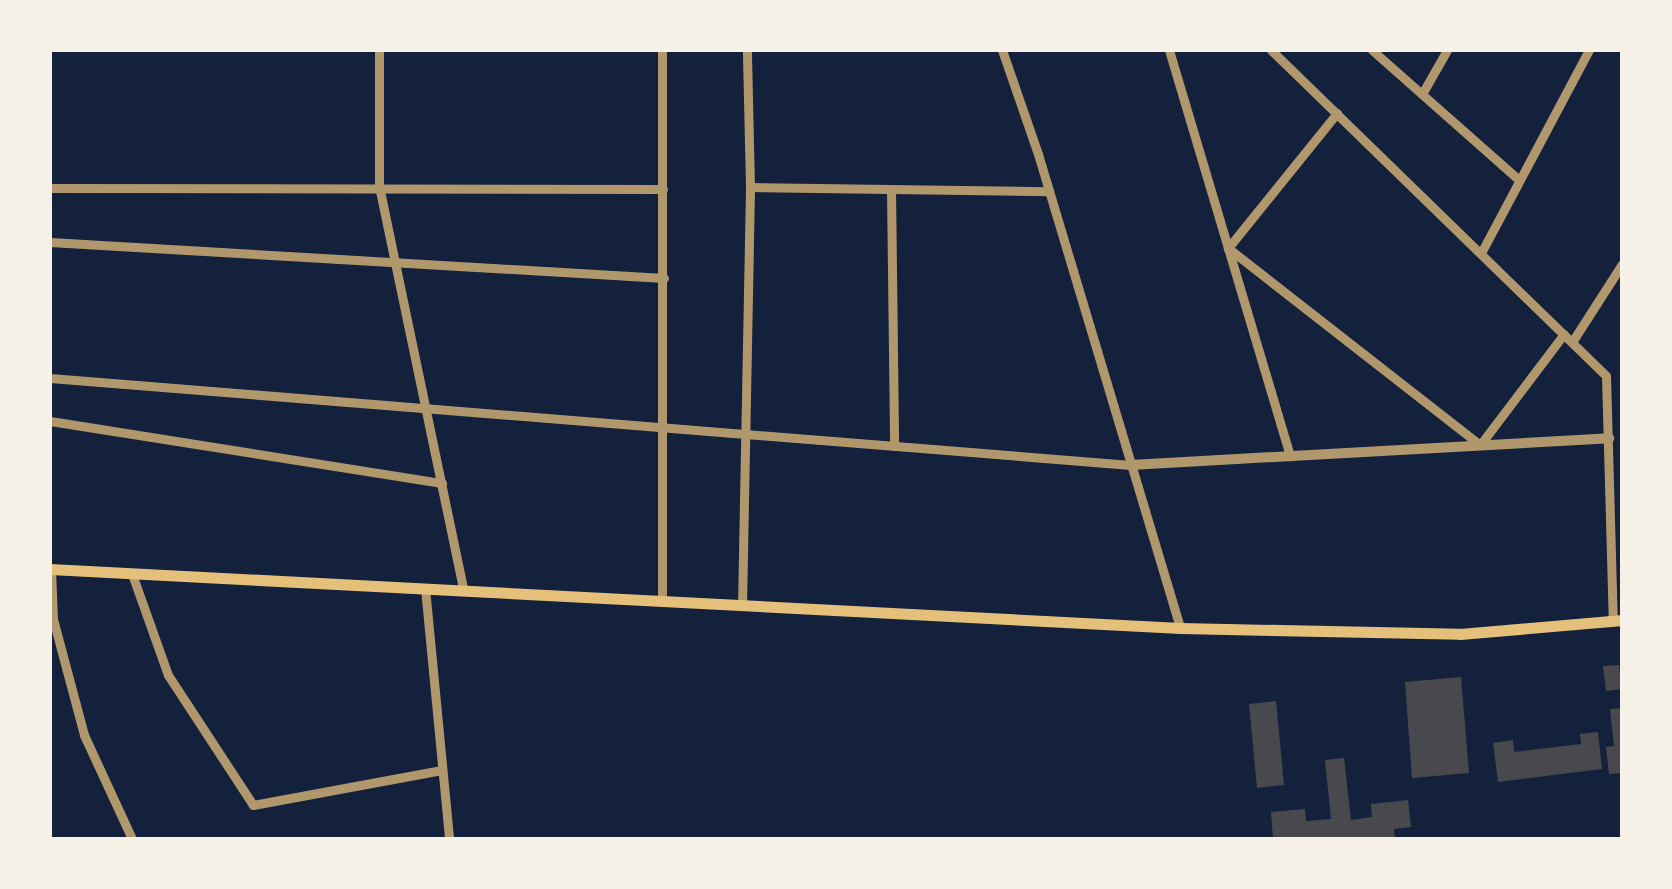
<!DOCTYPE html>
<style>
body{margin:0}
#map{position:relative;width:1672px;height:889px;overflow:hidden;background:#14213d;font-family:"Source Serif 4",serif}
div>[style]{position:absolute}
.building>*{inset:0;background:#48494c}
.minor>*{height:9px;margin:-4.5px;padding:0 4.5px;transform-origin:4.5px;border-radius:4.5px;background:#b1986c}
.tertiary>*{height:10px;margin:-5px;padding:0 5px;transform-origin:5px;border-radius:5px;background:#b1986c}
.secondary>*{height:11px;margin:-5.5px;padding:0 5.5px;transform-origin:5.5px;border-radius:5.5px;background:#e5c07b}
span{translate:-50% -50%;white-space:nowrap;text-align:center;line-height:1.15;-webkit-text-stroke:10px #f6f1e7;paint-order:stroke}
.frame{position:absolute;inset:0;border:52px solid #f6f1e7;pointer-events:none}
</style>
<div id="map">
<div class="building">
<div style="clip-path:polygon(1619px 665px,1622px 689px,1606px 691px,1603px 666px)"></div>
<div style="clip-path:polygon(1461px 677px,1469px 773px,1412px 778px,1405px 682px)"></div>
<div style="clip-path:polygon(1276px 701px,1284px 785px,1257px 788px,1249px 704px)"></div>
<div style="clip-path:polygon(1622px 708px,1622px 773px,1609px 774px,1606px 747px,1614px 746px,1610px 709px)"></div>
<div style="clip-path:polygon(1598px 732px,1602px 769px,1498px 782px,1493px 743px,1513px 740px,1514px 752px,1581px 744px,1580px 734px)"></div>
<div style="clip-path:polygon(1344px 758px,1351px 820px,1372px 817px,1371px 804px,1408px 800px,1411px 827px,1394px 829px,1395px 839px,1273px 839px,1271px 812px,1305px 809px,1306px 821px,1331px 819px,1325px 760px)"></div>
</div>
<div class="minor">
<div style="left:379px;top:50px;width:136px;rotate:90deg"></div>
<div style="left:379px;top:186px;width:412px;rotate:78.2deg"></div>
<div style="left:662px;top:50px;width:550px;rotate:90deg"></div>
<div style="left:1002px;top:50px;width:110px;rotate:70.9deg"></div>
<div style="left:1038px;top:154px;width:495px;rotate:73.3deg"></div>
<div style="left:1169px;top:50px;width:424px;rotate:73.4deg"></div>
<div style="left:1271px;top:50px;width:467px;rotate:44.2deg"></div>
<div style="left:1606px;top:376px;width:244px;rotate:88.4deg"></div>
<div style="left:1372px;top:50px;width:195px;rotate:41.5deg"></div>
<div style="left:1422px;top:94px;width:51px;rotate:-60.4deg"></div>
<div style="left:1337px;top:113px;width:174px;rotate:128.9deg"></div>
<div style="left:1228px;top:248px;width:320px;rotate:38deg"></div>
<div style="left:1480px;top:445px;width:139px;rotate:-52.9deg"></div>
<div style="left:750px;top:187px;width:299px;rotate:0.8deg"></div>
<div style="left:50px;top:188px;width:613px;rotate:0.09deg"></div>
<div style="left:891px;top:189px;width:257px;rotate:89.3deg"></div>
<div style="left:50px;top:242px;width:615px;rotate:3.36deg"></div>
<div style="left:1481px;top:253px;width:230px;rotate:-62deg"></div>
<div style="left:1572px;top:342px;width:93px;rotate:-57.3deg"></div>
<div style="left:50px;top:378px;width:1084px;rotate:4.6deg"></div>
<div style="left:50px;top:421px;width:397px;rotate:9deg"></div>
<div style="left:51px;top:569px;width:50px;rotate:87.7deg"></div>
<div style="left:53px;top:619px;width:120px;rotate:75deg"></div>
<div style="left:84px;top:735px;width:115px;rotate:65.2deg"></div>
<div style="left:132px;top:574px;width:107px;rotate:70.4deg"></div>
<div style="left:168px;top:675px;width:155px;rotate:56.8deg"></div>
<div style="left:253px;top:805px;width:192px;rotate:-10.5deg"></div>
<div style="left:425px;top:588px;width:252px;rotate:84.5deg"></div>
<div style="left:742px;top:606px;width:419px;rotate:-88.9deg"></div>
<div style="left:750px;top:187px;width:137px;rotate:-91.3deg"></div>
</div>
<div class="tertiary">
<div style="left:1131px;top:465px;width:479px;rotate:-3.2deg"></div>
</div>
<div class="secondary">
<div style="left:50px;top:569px;width:1132px;rotate:2.99deg"></div>
<div style="left:1180px;top:628px;width:280px;rotate:1.2deg"></div>
<div style="left:1460px;top:634px;width:163px;rotate:-4.9deg"></div>
</div>
<div class="frame"></div>
</div>
